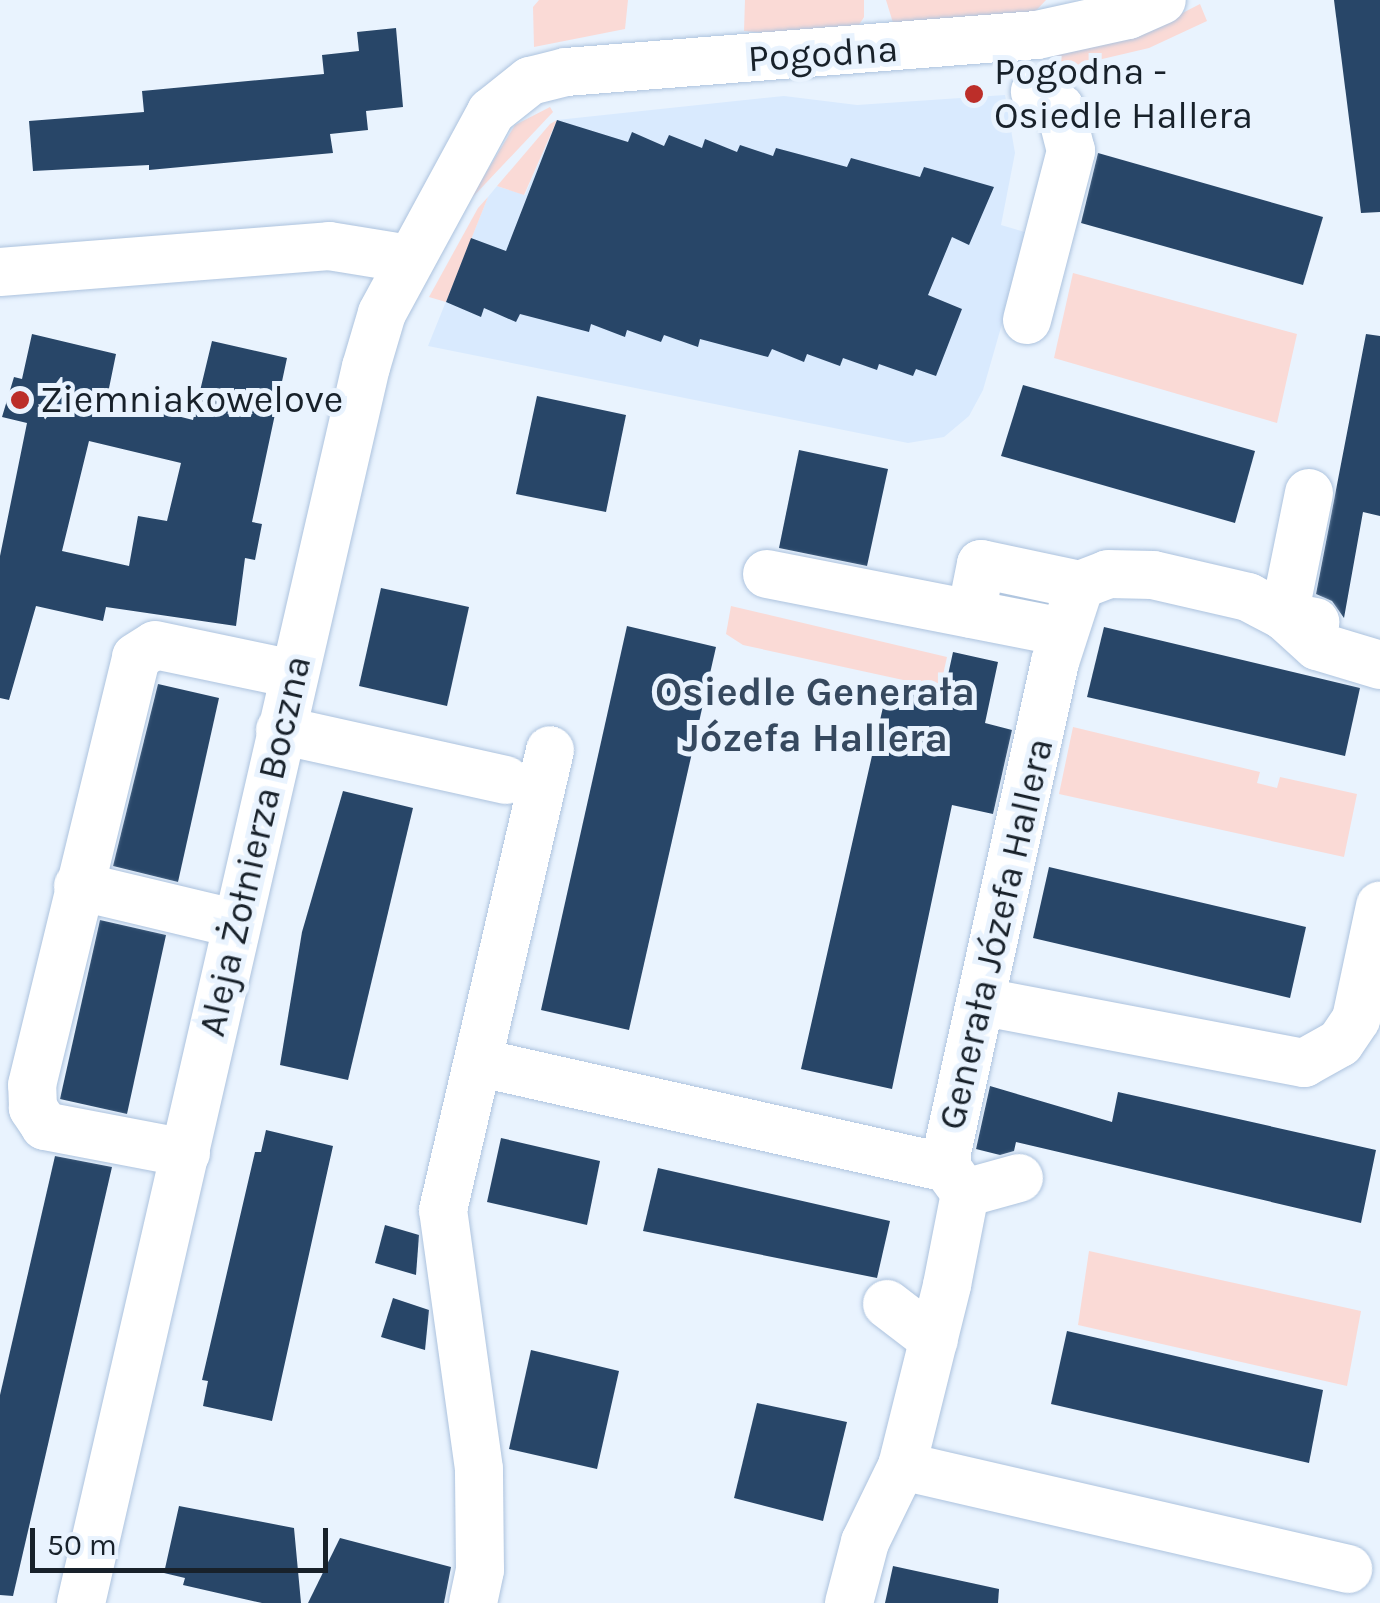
<!DOCTYPE html>
<meta charset="utf-8">
<style>
body{margin:0}
#map{position:relative;width:1380px;height:1603px;overflow:hidden;background:#e9f3fe;font-family:Karla,sans-serif}
div>[style]{position:absolute}
.built>*{inset:0;background:#d9eafe}
.green>*{inset:0;background:#fadad6}
.building>*{inset:0;background:#284668}
.roads{filter:drop-shadow(0 0 2px #adc3de) drop-shadow(0 0 2px #adc3de)}
.minor>*{height:48px;margin:-24px;padding:0 24px;transform-origin:24px;border-radius:24px;background:#fff}
.dots>*{width:28px;height:28px;translate:-50% -50%;box-sizing:border-box;border:5px solid #e9f3fe;border-radius:50%}
span{translate:-50% -50%;white-space:nowrap;text-align:center;line-height:1.15;-webkit-text-stroke:10px #e9f3fe;paint-order:stroke}
.street-label{font-size:38px;color:#18212a}
.poi-label{font-size:38px;color:#18212a}
.left{translate:0 -50%;text-align:left}
.neighbourhood-label{font-size:40px;color:#36495f;font-weight:700}
.scale{position:absolute;left:30px;top:1528px;width:298px;height:45px;box-sizing:border-box;border:5px solid #18212a;border-top:0;padding-left:12px;font-size:30px;line-height:35px;white-space:nowrap;color:#18212a;-webkit-text-stroke:8px #e9f3fe;paint-order:stroke}
</style>
<div id="map">
<div class="built">
<div style="clip-path:polygon(1005px 95px,1015px 153px,1001px 225px,1028px 233px,983px 390px,969px 416px,944px 437px,908px 443px,428px 346px,488px 197px,497px 186px,525px 195px,557px 120px,784px 96px,857px 105px)"></div>
</div>
<div class="green">
<div style="clip-path:polygon(539px 0,628px 0,625px 29px,534px 47px,533px 7px)"></div>
<div style="clip-path:polygon(745px 0,864px 0,864px 17px,857px 28px,820px 38px,744px 31px)"></div>
<div style="clip-path:polygon(886px 0,1046px 0,1030px 17px,894px 26px)"></div>
<div style="clip-path:polygon(1200px 4px,1207px 21px,1149px 48px,1047px 72px,1059px 52px,1157px 26px)"></div>
<div style="clip-path:polygon(550px 107px,553px 112px,469px 201px,515px 125px)"></div>
<div style="clip-path:polygon(557px 120px,524px 195px,497px 186px,550px 124px)"></div>
<div style="clip-path:polygon(488px 197px,446px 302px,429px 297px,478px 208px)"></div>
<div style="clip-path:polygon(1073px 273px,1297px 334px,1277px 423px,1054px 358px)"></div>
<div style="clip-path:polygon(731px 606px,947px 657px,940px 688px,743px 645px,726px 634px)"></div>
<div style="clip-path:polygon(1073px 727px,1260px 772px,1257px 783px,1277px 788px,1280px 777px,1357px 794px,1344px 857px,1059px 794px)"></div>
<div style="clip-path:polygon(1089px 1251px,1361px 1311px,1347px 1386px,1078px 1325px)"></div>
</div>
<div class="building">
<div style="clip-path:polygon(1334px 0,1380px 0,1380px 212px,1361px 213px)"></div>
<div style="clip-path:polygon(396px 28px,403px 107px,366px 111px,368px 130px,330px 134px,333px 153px,149px 170px,149px 165px,33px 171px,29px 121px,144px 112px,142px 91px,324px 74px,322px 55px,359px 51px,357px 32px)"></div>
<div style="clip-path:polygon(557px 120px,628px 142px,632px 132px,664px 146px,669px 135px,702px 148px,705px 139px,737px 152px,740px 145px,773px 156px,776px 148px,847px 167px,851px 158px,920px 177px,924px 167px,994px 187px,969px 245px,952px 237px,928px 295px,962px 309px,936px 376px,916px 369px,913px 376px,879px 364px,877px 370px,843px 358px,840px 366px,807px 354px,804px 362px,772px 349px,768px 357px,700px 339px,698px 347px,664px 335px,661px 342px,627px 330px,625px 337px,591px 324px,589px 332px,520px 314px,516px 322px,484px 308px,481px 317px,446px 302px,471px 238px,506px 251px)"></div>
<div style="clip-path:polygon(1098px 153px,1323px 217px,1303px 285px,1081px 223px)"></div>
<div style="clip-path:polygon(evenodd,32px 334px,116px 354px,107px 398px,193px 420px,212px 341px,287px 358px,252px 522px,262px 524px,255px 560px,245px 558px,236px 626px,106px 607px,103px 621px,36px 606px,9px 700px,0 698px,0 556px,27px 423px,2px 417px,14px 377px,22px 379px,32px 334px,89px 441px,181px 463px,167px 521px,138px 516px,129px 566px,62px 551px,89px 441px)"></div>
<div style="clip-path:polygon(1366px 334px,1380px 336px,1380px 516px,1363px 512px,1344px 618px,1332px 601px,1316px 594px)"></div>
<div style="clip-path:polygon(1023px 385px,1255px 451px,1235px 523px,1001px 456px)"></div>
<div style="clip-path:polygon(537px 396px,626px 415px,606px 512px,516px 494px)"></div>
<div style="clip-path:polygon(799px 450px,888px 469px,867px 566px,779px 548px)"></div>
<div style="clip-path:polygon(381px 588px,469px 607px,447px 706px,359px 686px)"></div>
<div style="clip-path:polygon(627px 626px,716px 647px,629px 1030px,541px 1010px)"></div>
<div style="clip-path:polygon(1104px 627px,1360px 688px,1345px 756px,1087px 697px)"></div>
<div style="clip-path:polygon(953px 652px,998px 662px,985px 723px,1012px 730px,993px 814px,952px 805px,892px 1089px,801px 1069px,888px 685px,943px 698px)"></div>
<div style="clip-path:polygon(158px 684px,219px 698px,178px 882px,113px 866px)"></div>
<div style="clip-path:polygon(343px 791px,413px 808px,348px 1080px,280px 1065px,302px 932px)"></div>
<div style="clip-path:polygon(1049px 867px,1306px 927px,1290px 998px,1033px 938px)"></div>
<div style="clip-path:polygon(100px 920px,166px 935px,127px 1114px,60px 1099px)"></div>
<div style="clip-path:polygon(990px 1086px,1112px 1122px,1118px 1092px,1376px 1150px,1361px 1223px,1016px 1142px,1014px 1151px,1000px 1155px,976px 1149px)"></div>
<div style="clip-path:polygon(266px 1130px,333px 1146px,272px 1421px,203px 1406px,208px 1381px,202px 1380px,255px 1152px,261px 1152px)"></div>
<div style="clip-path:polygon(501px 1138px,600px 1161px,587px 1225px,487px 1202px)"></div>
<div style="clip-path:polygon(55px 1156px,112px 1167px,13px 1596px,0 1595px,0 1395px)"></div>
<div style="clip-path:polygon(658px 1168px,890px 1221px,877px 1278px,643px 1231px)"></div>
<div style="clip-path:polygon(385px 1225px,419px 1235px,416px 1275px,375px 1263px)"></div>
<div style="clip-path:polygon(393px 1298px,429px 1310px,425px 1350px,381px 1337px)"></div>
<div style="clip-path:polygon(1067px 1331px,1323px 1390px,1309px 1463px,1051px 1404px)"></div>
<div style="clip-path:polygon(531px 1350px,619px 1371px,597px 1469px,509px 1449px)"></div>
<div style="clip-path:polygon(757px 1403px,847px 1422px,823px 1521px,734px 1498px)"></div>
<div style="clip-path:polygon(179px 1506px,294px 1528px,301px 1603px,262px 1603px,183px 1585px,185px 1578px,164px 1573px)"></div>
<div style="clip-path:polygon(340px 1538px,451px 1567px,444px 1603px,308px 1603px)"></div>
<div style="clip-path:polygon(893px 1566px,999px 1589px,998px 1603px,885px 1603px)"></div>
</div>
<div class="roads">
<div class="minor">
<div style="left:0;top:272px;width:330px;rotate:-4.5deg"></div>
<div style="left:329px;top:246px;width:81px;rotate:9.2deg"></div>
<div style="left:1027px;top:320px;width:175px;rotate:-75.4deg"></div>
<div style="left:1071px;top:151px;width:44px;rotate:-104.3deg"></div>
<div style="left:1060px;top:108px;width:30px;rotate:-147deg"></div>
<div style="left:1309px;top:493px;width:126px;rotate:101.5deg"></div>
<div style="left:1284px;top:616px;width:32px;rotate:11deg"></div>
<div style="left:767px;top:574px;width:302px;rotate:11.1deg"></div>
<div style="left:971px;top:614px;width:51px;rotate:-78.7deg"></div>
<div style="left:981px;top:564px;width:101px;rotate:12deg"></div>
<div style="left:1080px;top:585px;width:30px;rotate:-21deg"></div>
<div style="left:1108px;top:574px;width:45px;rotate:1.3deg"></div>
<div style="left:1153px;top:575px;width:98px;rotate:13deg"></div>
<div style="left:1248px;top:597px;width:41px;rotate:27.8deg"></div>
<div style="left:1284px;top:616px;width:45px;rotate:42.3deg"></div>
<div style="left:1317px;top:646px;width:66px;rotate:16.8deg"></div>
<div style="left:280px;top:730px;width:231px;rotate:12.5deg"></div>
<div style="left:78px;top:886px;width:163px;rotate:13.4deg"></div>
<div style="left:984px;top:1002px;width:326px;rotate:10.8deg"></div>
<div style="left:1304px;top:1063px;width:41px;rotate:-29.1deg"></div>
<div style="left:1340px;top:1043px;width:29px;rotate:-56deg"></div>
<div style="left:1356px;top:1019px;width:116px;rotate:-78deg"></div>
<div style="left:481px;top:1063px;width:478px;rotate:12.7deg"></div>
<div style="left:186px;top:1153px;width:144px;rotate:-169.2deg"></div>
<div style="left:45px;top:1126px;width:22px;rotate:-124deg"></div>
<div style="left:33px;top:1108px;width:23px;rotate:-92deg"></div>
<div style="left:32px;top:1085px;width:440px;rotate:-76.3deg"></div>
<div style="left:136px;top:657px;width:22px;rotate:-32deg"></div>
<div style="left:155px;top:645px;width:141px;rotate:11.9deg"></div>
<div style="left:965px;top:1193px;width:56px;rotate:-15.5deg"></div>
<div style="left:887px;top:1304px;width:59px;rotate:37.5deg"></div>
<div style="left:902px;top:1466px;width:458px;rotate:13deg"></div>
<div style="left:81px;top:1603px;width:1268px;rotate:-77.02deg"></div>
<div style="left:366px;top:367px;width:56px;rotate:-73.5deg"></div>
<div style="left:382px;top:313px;width:229px;rotate:-61.5deg"></div>
<div style="left:491px;top:112px;width:50px;rotate:-38.5deg"></div>
<div style="left:530px;top:81px;width:37px;rotate:-14deg"></div>
<div style="left:566px;top:72px;width:472px;rotate:-4.5deg"></div>
<div style="left:1037px;top:35px;width:93px;rotate:-12.4deg"></div>
<div style="left:1128px;top:15px;width:37px;rotate:-24deg"></div>
<div style="left:473px;top:1603px;width:34px;rotate:-78deg"></div>
<div style="left:480px;top:1570px;width:101px;rotate:-90.6deg"></div>
<div style="left:479px;top:1469px;width:261px;rotate:-97.9deg"></div>
<div style="left:443px;top:1210px;width:472px;rotate:-76.9deg"></div>
<div style="left:849px;top:1603px;width:63px;rotate:-75.3deg"></div>
<div style="left:865px;top:1542px;width:85px;rotate:-64deg"></div>
<div style="left:902px;top:1466px;width:187px;rotate:-76deg"></div>
<div style="left:947px;top:1285px;width:94px;rotate:-78.9deg"></div>
<div style="left:965px;top:1193px;width:31px;rotate:-126deg"></div>
<div style="left:947px;top:1168px;width:16px;rotate:-90deg"></div>
<div style="left:947px;top:1152px;width:502px;rotate:-77.57deg"></div>
<div style="left:1055px;top:662px;width:81px;rotate:-72deg"></div>
</div>
</div>
<div class="dots">
<div style="left:974px;top:94px;background:#bc2e29"></div>
<div style="left:20px;top:400px;background:#bc2e29"></div>
</div>
<div class="street-label">
<span style="left:823px;top:54px;rotate:-4deg">Pogodna</span>
<span style="left:255px;top:846px;rotate:-77deg">Aleja Żołnierza Boczna</span>
<span style="left:996px;top:934px;rotate:-77deg">Generała Józefa Hallera</span>
</div>
<div class="poi-label">
<span class="left" style="left:994px;top:94px">Pogodna -<br>Osiedle Hallera</span>
<span class="left" style="left:40px;top:400px">Ziemniakowelove</span>
</div>
<div class="neighbourhood-label">
<span style="left:815px;top:715px">Osiedle Generała<br>Józefa Hallera</span>
</div>
<div class="scale">50 m</div>
</div>
